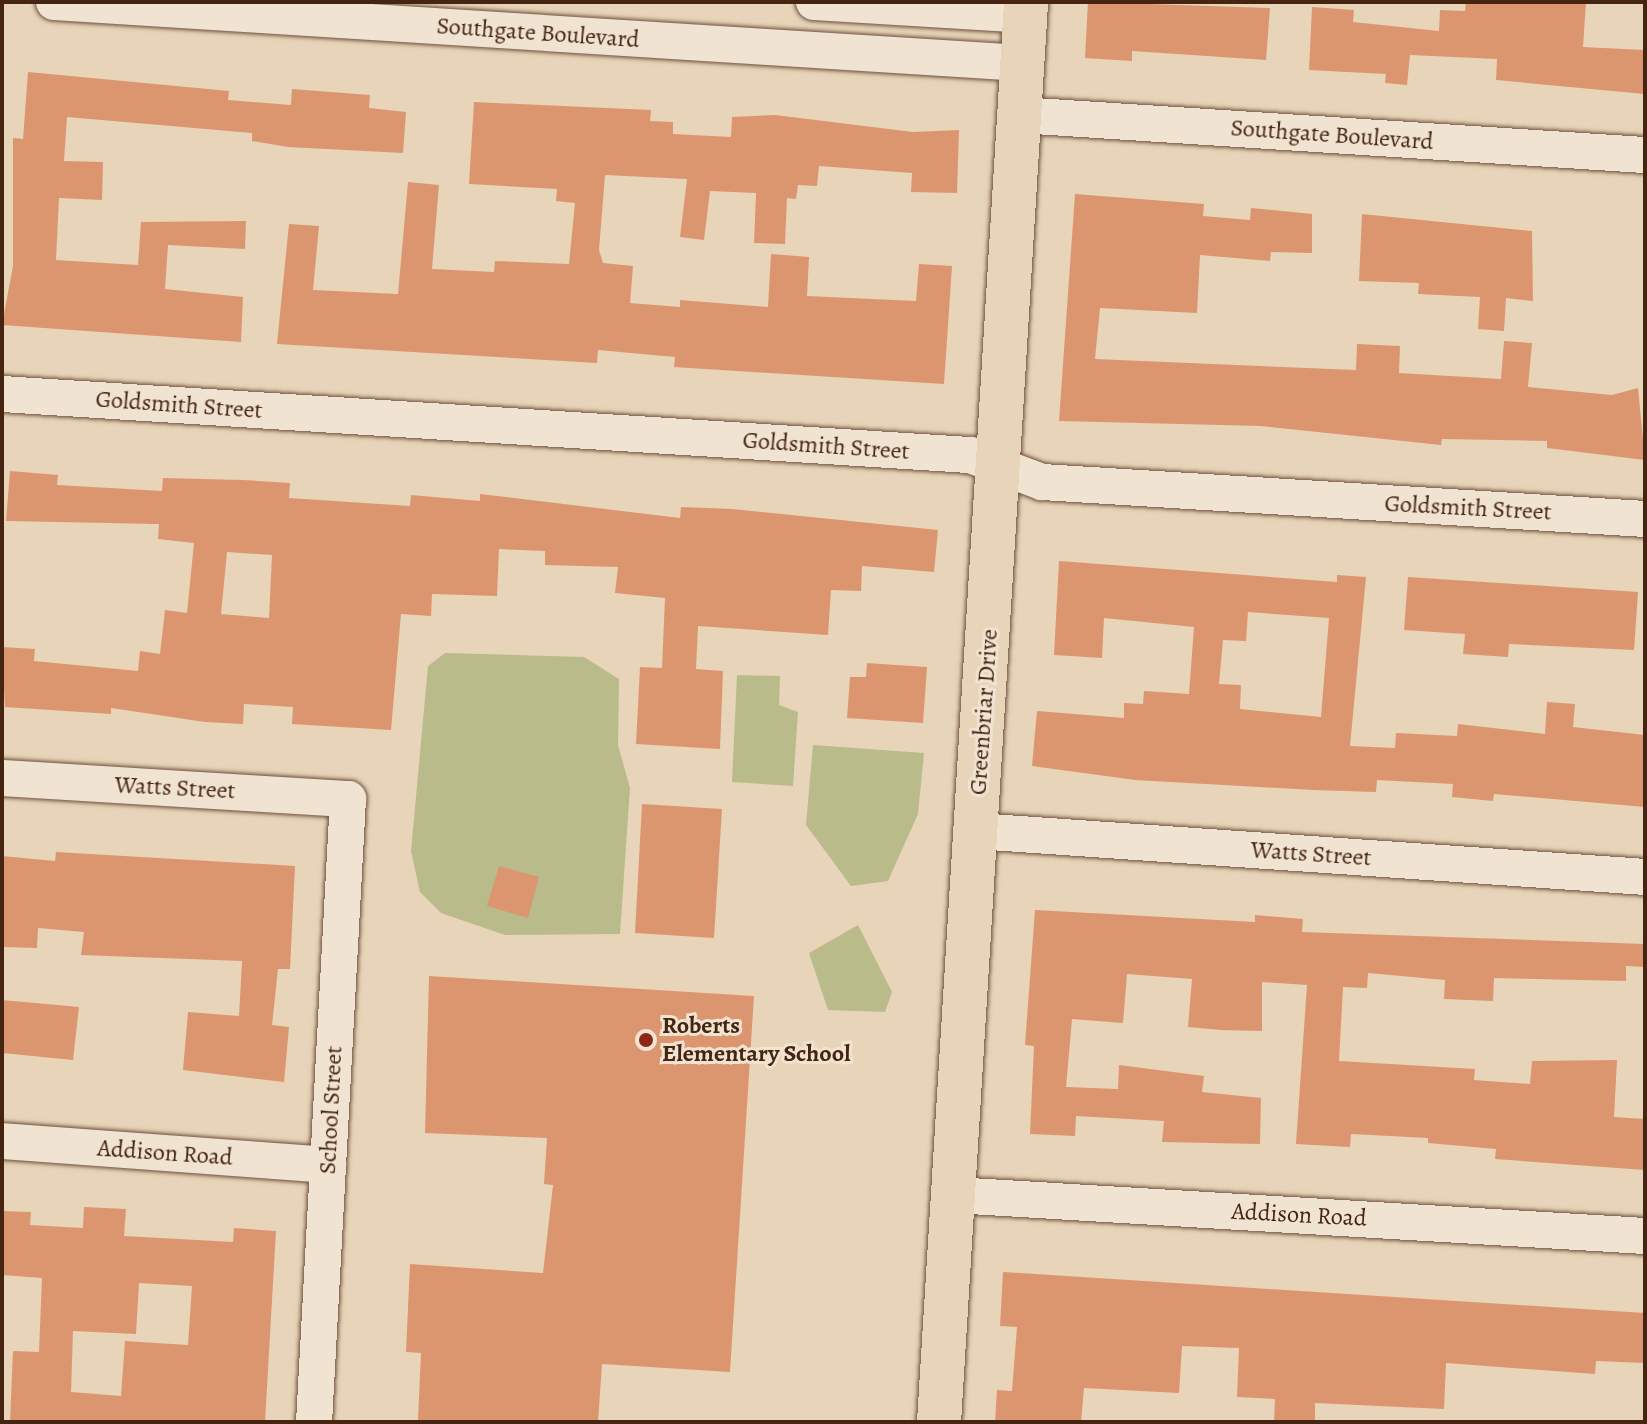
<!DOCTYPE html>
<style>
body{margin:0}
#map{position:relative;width:1647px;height:1424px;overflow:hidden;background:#e8d4b8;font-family:Alegreya,serif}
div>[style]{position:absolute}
.green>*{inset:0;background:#babb8b}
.building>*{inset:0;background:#dc966f}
.roads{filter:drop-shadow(0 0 2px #6e503c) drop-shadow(0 0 2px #6e503c)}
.minor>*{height:36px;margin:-18px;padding:0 18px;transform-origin:18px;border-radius:18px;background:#f0e3d1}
.major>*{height:44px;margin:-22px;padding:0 22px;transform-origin:22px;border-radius:22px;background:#e8d4b8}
.dots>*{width:22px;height:22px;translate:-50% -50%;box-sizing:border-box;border:4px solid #f0e3d1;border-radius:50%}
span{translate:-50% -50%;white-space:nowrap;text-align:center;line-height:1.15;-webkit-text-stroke:6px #f0e3d1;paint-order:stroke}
.street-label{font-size:24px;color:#462412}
.poi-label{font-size:24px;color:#462412;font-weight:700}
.left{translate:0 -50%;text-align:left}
.frame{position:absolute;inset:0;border:4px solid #462412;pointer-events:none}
</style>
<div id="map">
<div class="green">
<div style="clip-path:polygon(445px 653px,584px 657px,619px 679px,618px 745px,630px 788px,620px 934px,505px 935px,441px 913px,420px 892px,411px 851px,428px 666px)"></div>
<div style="clip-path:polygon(737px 675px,780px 676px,779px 705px,798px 712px,793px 786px,732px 782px)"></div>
<div style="clip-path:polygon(813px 745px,924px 753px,918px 814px,888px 881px,851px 886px,806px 825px)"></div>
<div style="clip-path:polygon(858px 925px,892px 992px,885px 1012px,828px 1010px,809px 953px)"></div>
</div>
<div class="building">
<div style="clip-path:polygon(1088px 2px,1270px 8px,1266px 60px,1132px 51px,1132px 61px,1085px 58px)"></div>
<div style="clip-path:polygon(1466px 2px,1586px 2px,1583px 47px,1645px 50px,1645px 94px,1496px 80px,1497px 59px,1410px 55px,1407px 85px,1385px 83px,1386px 74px,1309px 70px,1312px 7px,1354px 10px,1353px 22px,1439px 31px,1440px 10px,1465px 11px)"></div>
<div style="clip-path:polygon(28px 72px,229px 91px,228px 100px,291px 105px,292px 89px,370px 95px,369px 108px,406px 112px,403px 153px,288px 147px,252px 141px,252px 133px,67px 117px,64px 161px,103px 162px,102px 200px,59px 198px,56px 260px,138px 265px,141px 222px,246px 221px,245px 249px,168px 245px,165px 289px,243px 297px,241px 342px,2px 325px,13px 266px,13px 138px,23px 139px)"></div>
<div style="clip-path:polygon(474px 102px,651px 110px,650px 121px,673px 122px,673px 134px,731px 137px,732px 117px,775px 115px,913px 132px,959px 130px,957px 193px,911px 192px,912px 173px,819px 166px,817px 186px,798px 185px,796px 199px,787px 198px,785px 244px,754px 243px,756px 193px,710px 191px,704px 240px,680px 237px,687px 179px,605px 175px,599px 250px,603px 263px,633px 266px,630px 303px,680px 307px,680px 300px,768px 307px,771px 254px,809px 257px,807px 296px,916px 301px,919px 264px,952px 266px,944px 384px,674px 367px,675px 357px,598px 350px,597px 363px,277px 344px,289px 224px,319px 226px,313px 290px,398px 294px,408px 182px,439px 185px,432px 269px,494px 272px,495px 261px,569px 264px,575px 203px,556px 201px,557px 189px,469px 184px)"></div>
<div style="clip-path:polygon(1075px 194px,1204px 204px,1203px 216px,1250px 220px,1251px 208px,1312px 214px,1312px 253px,1271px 252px,1270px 261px,1200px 255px,1197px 313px,1100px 308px,1095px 359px,1356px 370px,1357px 344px,1400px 346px,1399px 373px,1501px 379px,1504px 341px,1532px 343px,1528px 387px,1612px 395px,1638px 388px,1645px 460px,1547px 448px,1547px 441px,1442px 439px,1441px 445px,1261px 426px,1059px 421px)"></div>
<div style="clip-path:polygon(1362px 214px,1532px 231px,1533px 301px,1506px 298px,1504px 331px,1478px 329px,1480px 297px,1418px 294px,1419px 283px,1359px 281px)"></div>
<div style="clip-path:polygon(evenodd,10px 471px,58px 475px,57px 485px,162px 491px,163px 478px,243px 480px,290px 483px,289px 498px,410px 506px,411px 495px,480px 501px,480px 494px,680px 518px,681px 507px,732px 509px,938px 530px,934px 572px,862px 566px,861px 591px,831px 590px,828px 635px,698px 626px,696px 669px,723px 671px,720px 749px,636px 744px,640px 667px,662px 668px,665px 598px,615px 593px,618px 567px,545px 565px,545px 551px,499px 549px,497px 596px,432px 594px,431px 616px,401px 614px,391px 730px,292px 724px,293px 707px,244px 704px,243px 724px,205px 722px,111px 708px,111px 714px,5px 707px,2px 647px,35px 649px,34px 661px,138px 671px,140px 651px,160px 654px,165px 610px,187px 613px,194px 543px,158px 539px,159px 524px,6px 521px,10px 471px,227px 552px,272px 555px,269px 618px,221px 614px,227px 552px)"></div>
<div style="clip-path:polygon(evenodd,1059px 561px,1337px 582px,1337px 575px,1366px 577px,1350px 746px,1395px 748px,1396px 733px,1457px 736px,1458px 724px,1545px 734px,1547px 702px,1575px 704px,1573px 727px,1645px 735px,1645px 807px,1494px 794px,1493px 801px,1452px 797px,1453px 784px,1377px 780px,1376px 792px,1313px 790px,1135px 780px,1032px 766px,1037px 711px,1124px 718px,1124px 703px,1143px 704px,1144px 691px,1189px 694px,1194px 627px,1104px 618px,1102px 658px,1054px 655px,1059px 561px,1248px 612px,1329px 618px,1321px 717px,1240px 709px,1241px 685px,1219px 684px,1223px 640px,1246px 641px,1248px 612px)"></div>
<div style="clip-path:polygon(1408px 577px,1638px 592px,1634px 650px,1509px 644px,1508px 657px,1463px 654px,1465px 634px,1404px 630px)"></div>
<div style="clip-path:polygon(867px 663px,927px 667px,923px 723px,847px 718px,850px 677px,866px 677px)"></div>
<div style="clip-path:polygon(642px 804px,722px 809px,714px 938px,635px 933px)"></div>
<div style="clip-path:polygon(56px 852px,295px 866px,290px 969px,278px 969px,272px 1025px,289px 1027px,284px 1082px,183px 1070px,188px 1012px,239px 1016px,242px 961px,81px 955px,84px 932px,38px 928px,37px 948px,4px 947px,2px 856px,55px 861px)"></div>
<div style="clip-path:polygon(499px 866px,539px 877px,528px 918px,487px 906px)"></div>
<div style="clip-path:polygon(1035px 910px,1255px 922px,1255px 915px,1303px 919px,1302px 932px,1645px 944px,1645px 967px,1626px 966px,1626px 981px,1494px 978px,1493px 1001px,1444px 999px,1445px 980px,1368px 973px,1367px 988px,1343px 987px,1339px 1061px,1475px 1069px,1474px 1080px,1530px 1084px,1532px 1061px,1617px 1060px,1614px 1117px,1645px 1119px,1645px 1170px,1495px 1159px,1496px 1149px,1428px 1143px,1428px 1138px,1351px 1134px,1350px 1147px,1296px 1144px,1307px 985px,1262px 982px,1262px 1031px,1221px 1030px,1188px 1027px,1192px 979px,1127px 974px,1123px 1023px,1072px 1019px,1066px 1087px,1118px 1089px,1119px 1065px,1204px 1076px,1202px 1092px,1261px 1098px,1260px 1144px,1162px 1142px,1164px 1121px,1076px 1116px,1075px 1136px,1030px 1134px,1034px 1046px,1025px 1045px)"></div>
<div style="clip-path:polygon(429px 976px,754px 996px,730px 1372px,602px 1364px,598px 1422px,418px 1420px,421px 1353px,406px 1352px,410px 1264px,543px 1273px,553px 1185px,544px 1184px,547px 1138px,425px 1133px)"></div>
<div style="clip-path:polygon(2px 1000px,79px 1007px,73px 1060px,2px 1053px)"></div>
<div style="clip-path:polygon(evenodd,84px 1207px,126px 1209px,124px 1236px,233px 1242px,234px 1228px,276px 1231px,265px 1422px,10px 1422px,13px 1351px,39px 1352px,42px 1278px,2px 1275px,2px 1211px,31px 1212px,30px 1225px,83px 1228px,84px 1207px,139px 1283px,192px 1286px,188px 1345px,125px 1341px,121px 1396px,71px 1392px,73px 1331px,136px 1334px,139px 1283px)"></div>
<div style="clip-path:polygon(1003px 1272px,1645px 1313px,1645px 1363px,1596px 1361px,1595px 1374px,1446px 1363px,1444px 1409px,1315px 1403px,1315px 1422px,1274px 1422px,1275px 1399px,1237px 1397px,1239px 1348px,1182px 1346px,1179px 1393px,1084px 1388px,1081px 1422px,995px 1422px,997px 1390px,1012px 1391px,1017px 1327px,1000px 1326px)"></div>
</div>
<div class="roads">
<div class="minor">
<div style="left:54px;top:2px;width:970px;rotate:3.61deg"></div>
<div style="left:814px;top:2px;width:211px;rotate:3.5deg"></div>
<div style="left:1019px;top:115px;width:627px;rotate:3.66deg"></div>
<div style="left:2px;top:394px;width:970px;rotate:3.61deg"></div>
<div style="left:970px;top:455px;width:77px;rotate:20.6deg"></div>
<div style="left:1042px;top:482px;width:604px;rotate:3.51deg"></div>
<div style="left:2px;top:778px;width:347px;rotate:3.5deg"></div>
<div style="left:348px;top:799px;width:624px;rotate:93.12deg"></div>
<div style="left:976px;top:831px;width:671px;rotate:3.93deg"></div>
<div style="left:2px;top:1141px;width:327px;rotate:4.2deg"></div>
<div style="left:953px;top:1195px;width:693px;rotate:3.39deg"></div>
</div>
<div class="major">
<div style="left:939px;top:1422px;width:1423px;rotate:-86.49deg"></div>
</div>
</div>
<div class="dots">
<div style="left:646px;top:1040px;background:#8f2418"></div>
</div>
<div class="street-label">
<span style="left:538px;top:33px;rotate:4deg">Southgate Boulevard</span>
<span style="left:1332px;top:135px;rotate:4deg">Southgate Boulevard</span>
<span style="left:179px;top:405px;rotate:4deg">Goldsmith Street</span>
<span style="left:826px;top:446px;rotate:4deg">Goldsmith Street</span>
<span style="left:1468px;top:508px;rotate:3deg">Goldsmith Street</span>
<span style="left:984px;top:712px;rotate:-86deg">Greenbriar Drive</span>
<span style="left:175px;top:788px;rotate:3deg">Watts Street</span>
<span style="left:1311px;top:854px;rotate:4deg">Watts Street</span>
<span style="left:331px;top:1110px;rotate:-87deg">School Street</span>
<span style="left:165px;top:1153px;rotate:4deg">Addison Road</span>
<span style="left:1299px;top:1215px;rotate:3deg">Addison Road</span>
</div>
<div class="poi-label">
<span class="left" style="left:662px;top:1040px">Roberts<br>Elementary School</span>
</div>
<div class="frame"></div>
</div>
